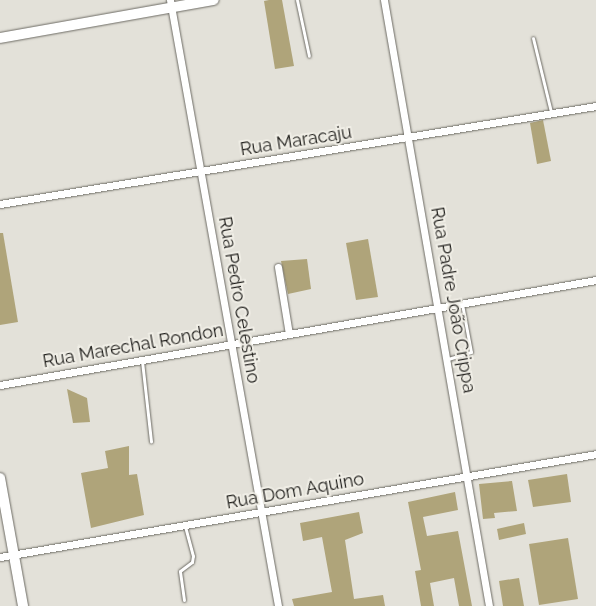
<!DOCTYPE html>
<meta charset="utf-8">
<style>
body{margin:0}
#map{position:relative;width:596px;height:606px;overflow:hidden;background:#e3e1d9;font-family:Raleway,sans-serif}
div>[style]{position:absolute}
.building>*{inset:0;background:#afa47a}
.roads{filter:drop-shadow(0 0 1px #6d6b64) drop-shadow(0 0 1px #6d6b64)}
.lane>*{height:3px;margin:-1.5px;padding:0 1.5px;transform-origin:1.5px;border-radius:1.5px;background:#fff}
.street>*{height:7px;margin:-3.5px;padding:0 3.5px;transform-origin:3.5px;border-radius:3.5px;background:#fff}
.secondary>*{height:10px;margin:-5px;padding:0 5px;transform-origin:5px;border-radius:5px;background:#fff}
span{translate:-50% -50%;white-space:nowrap;text-align:center;line-height:1.15;-webkit-text-stroke:4px #f0eee6;paint-order:stroke}
.street-label{font-size:18px;color:#1f1e1b}
</style>
<div id="map">
<div class="building">
<div style="clip-path:polygon(269px 0,282px 0,294px 66px,275px 69px,264px 1px)"></div>
<div style="clip-path:polygon(543px 120px,551px 161px,537px 164px,530px 123px)"></div>
<div style="clip-path:polygon(0 233px,3px 233px,18px 322px,0 325px)"></div>
<div style="clip-path:polygon(368px 239px,378px 297px,356px 300px,346px 243px)"></div>
<div style="clip-path:polygon(307px 259px,311px 289px,288px 294px,281px 261px)"></div>
<div style="clip-path:polygon(67px 389px,87px 398px,90px 422px,73px 423px)"></div>
<div style="clip-path:polygon(129px 446px,129px 475px,137px 474px,144px 515px,91px 528px,81px 473px,108px 468px,105px 451px)"></div>
<div style="clip-path:polygon(567px 474px,571px 502px,533px 507px,528px 480px)"></div>
<div style="clip-path:polygon(512px 481px,517px 511px,494px 513px,495px 518px,483px 519px,479px 484px)"></div>
<div style="clip-path:polygon(455px 492px,458px 510px,423px 517px,427px 536px,458px 531px,472px 606px,459px 606px,454px 578px,430px 583px,434px 606px,421px 606px,415px 571px,421px 570px,408px 502px)"></div>
<div style="clip-path:polygon(359px 512px,363px 533px,345px 540px,354px 599px,383px 595px,385px 606px,294px 606px,292px 599px,332px 592px,322px 537px,303px 541px,300px 523px)"></div>
<div style="clip-path:polygon(524px 523px,526px 534px,499px 540px,497px 529px)"></div>
<div style="clip-path:polygon(568px 538px,578px 599px,539px 605px,529px 544px)"></div>
<div style="clip-path:polygon(519px 578px,524px 606px,503px 606px,499px 581px)"></div>
</div>
<div class="roads">
<div class="lane">
<div style="left:297px;top:0;width:57px;rotate:77.9deg"></div>
<div style="left:533px;top:38px;width:76px;rotate:76.3deg"></div>
<div style="left:448px;top:359px;width:24px;rotate:-17deg"></div>
<div style="left:471px;top:352px;width:49px;rotate:-100.6deg"></div>
<div style="left:142px;top:361px;width:81px;rotate:83.6deg"></div>
<div style="left:184px;top:600px;width:29px;rotate:-98deg"></div>
<div style="left:180px;top:571px;width:15px;rotate:-37deg"></div>
<div style="left:192px;top:562px;width:6px;rotate:-81deg"></div>
<div style="left:193px;top:556px;width:31px;rotate:-105deg"></div>
</div>
<div class="street">
<div style="left:170px;top:0;width:616px;rotate:79.89deg"></div>
<div style="left:384px;top:0;width:615px;rotate:80.17deg"></div>
<div style="left:0;top:204px;width:604px;rotate:-9.34deg"></div>
<div style="left:278px;top:267px;width:68px;rotate:80.7deg"></div>
<div style="left:0;top:385px;width:605px;rotate:-9.99deg"></div>
<div style="left:0;top:557px;width:605px;rotate:-9.8deg"></div>
</div>
<div class="secondary">
<div style="left:0;top:38px;width:217px;rotate:-10.1deg"></div>
<div style="left:0;top:478px;width:130px;rotate:79.8deg"></div>
</div>
</div>
<div class="street-label">
<span style="left:296px;top:141px;rotate:-9deg">Rua Maracaju</span>
<span style="left:239px;top:300px;rotate:80deg">Rua Pedro Celestino</span>
<span style="left:453px;top:300px;rotate:80deg">Rua Padre João Crippa</span>
<span style="left:133px;top:346px;rotate:-10deg">Rua Marechal Rondon</span>
<span style="left:295px;top:491px;rotate:-10deg">Rua Dom Aquino</span>
</div>
</div>
